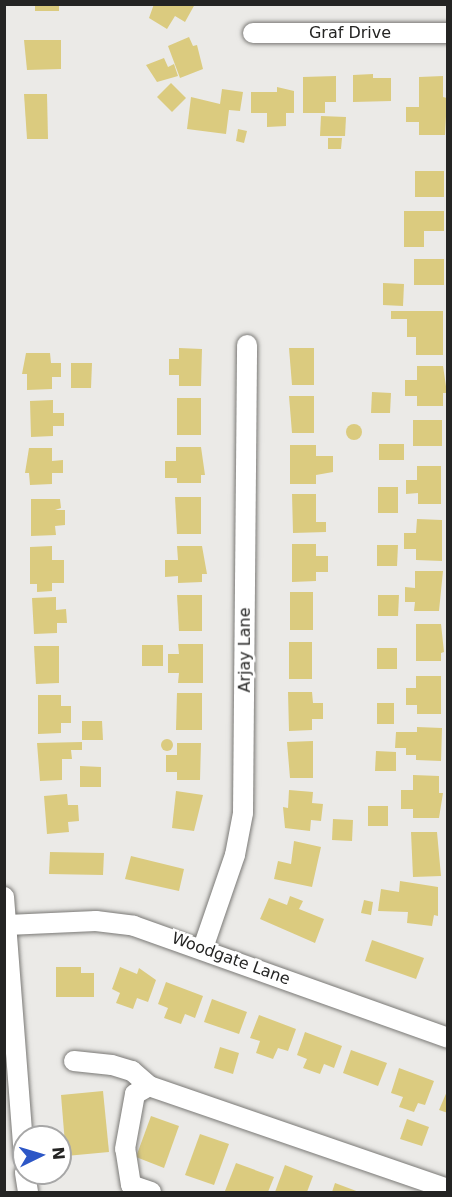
<!DOCTYPE html>
<style>
body{margin:0}
#map{position:relative;width:452px;height:1197px;overflow:hidden;background:#ebeae7;font-family:"DejaVu Sans",sans-serif}
div>[style]{position:absolute}
.building>*{inset:0;background:#dbcb7f}
.round{border-radius:50%}
.roads{filter:drop-shadow(0 0 2px #7a7976) drop-shadow(0 0 2px #7a7976)}
.minor>*{height:20px;margin:-10px;padding:0 10px;transform-origin:10px;border-radius:10px;background:#fff}
span{translate:-50% -50%;white-space:nowrap;text-align:center;line-height:1.15;-webkit-text-stroke:5px #fff;paint-order:stroke}
.street-label{font-size:16px;color:#242423}
.frame{position:absolute;inset:0;border:6px solid #242423;pointer-events:none}
.north{position:absolute;left:12px;top:1125px;width:60px;height:60px;box-sizing:border-box;background:#fff;border:2px solid #a7a7a7;border-radius:50%;rotate:85deg;font-size:16px;font-weight:700;line-height:24px;text-align:center;color:#242423}
.north::after{content:'';display:block;margin:auto;width:21px;height:27px;background:#2d57c6;clip-path:polygon(50% 0,100% 100%,50% 72%,0 100%)}
</style>
<div id="map">
<div class="building">
<div style="clip-path:polygon(35px 4px,59px 4px,59px 11px,35px 11px)"></div>
<div style="clip-path:polygon(154px 4px,164px 6px,195px 4px,185px 22px,175px 16px,167px 29px,149px 18px)"></div>
<div style="clip-path:polygon(189px 37px,193px 46px,197px 45px,203px 69px,180px 78px,168px 46px)"></div>
<div style="clip-path:polygon(24px 40px,61px 40px,61px 69px,27px 70px)"></div>
<div style="clip-path:polygon(164px 58px,168px 67px,174px 64px,178px 76px,157px 82px,146px 65px)"></div>
<div style="clip-path:polygon(373px 74px,373px 78px,391px 78px,391px 101px,353px 102px,353px 75px)"></div>
<div style="clip-path:polygon(336px 76px,336px 102px,325px 102px,325px 113px,303px 113px,303px 77px)"></div>
<div style="clip-path:polygon(443px 76px,443px 97px,447px 98px,445px 135px,419px 135px,419px 122px,406px 122px,406px 107px,419px 107px,419px 77px)"></div>
<div style="clip-path:polygon(171px 83px,186px 98px,172px 112px,157px 97px)"></div>
<div style="clip-path:polygon(277px 87px,294px 91px,294px 113px,286px 113px,286px 126px,267px 127px,267px 113px,251px 113px,251px 92px,277px 92px)"></div>
<div style="clip-path:polygon(222px 89px,243px 92px,240px 111px,229px 110px,226px 134px,187px 129px,191px 97px,220px 104px)"></div>
<div style="clip-path:polygon(24px 94px,47px 94px,48px 139px,27px 139px)"></div>
<div style="clip-path:polygon(321px 116px,346px 117px,345px 136px,320px 136px)"></div>
<div style="clip-path:polygon(238px 129px,247px 131px,244px 143px,236px 141px)"></div>
<div style="clip-path:polygon(328px 138px,342px 138px,341px 149px,328px 149px)"></div>
<div style="clip-path:polygon(415px 171px,444px 171px,444px 197px,415px 197px)"></div>
<div style="clip-path:polygon(404px 211px,444px 211px,444px 231px,424px 231px,424px 247px,404px 247px)"></div>
<div style="clip-path:polygon(414px 259px,444px 259px,444px 285px,414px 285px)"></div>
<div style="clip-path:polygon(383px 283px,404px 284px,403px 306px,383px 305px)"></div>
<div style="clip-path:polygon(391px 311px,443px 311px,443px 355px,416px 355px,416px 337px,407px 337px,407px 319px,391px 319px)"></div>
<div style="clip-path:polygon(179px 348px,202px 349px,201px 386px,179px 386px,179px 375px,169px 375px,169px 359px,179px 359px)"></div>
<div style="clip-path:polygon(289px 348px,314px 348px,314px 385px,292px 385px)"></div>
<div style="clip-path:polygon(26px 353px,50px 353px,51px 363px,61px 363px,61px 377px,52px 377px,52px 389px,27px 390px,27px 374px,22px 374px)"></div>
<div style="clip-path:polygon(71px 363px,92px 363px,91px 388px,71px 388px)"></div>
<div style="clip-path:polygon(417px 366px,443px 366px,447px 393px,443px 393px,443px 406px,417px 406px,417px 396px,405px 396px,405px 380px,417px 380px)"></div>
<div style="clip-path:polygon(372px 392px,391px 393px,390px 413px,371px 413px)"></div>
<div style="clip-path:polygon(289px 396px,314px 396px,314px 433px,292px 433px)"></div>
<div style="clip-path:polygon(177px 398px,201px 398px,201px 435px,177px 435px)"></div>
<div style="clip-path:polygon(53px 400px,53px 413px,64px 413px,64px 426px,53px 426px,53px 436px,31px 437px,30px 401px)"></div>
<div style="clip-path:polygon(413px 420px,442px 420px,442px 446px,413px 446px)"></div>
<div class="round" style="left:346px;top:424px;width:16px;height:16px"></div>
<div style="clip-path:polygon(379px 444px,404px 444px,404px 460px,379px 460px)"></div>
<div style="clip-path:polygon(290px 445px,316px 445px,316px 456px,333px 456px,333px 472px,316px 475px,316px 484px,290px 484px)"></div>
<div style="clip-path:polygon(176px 447px,201px 447px,205px 475px,201px 475px,201px 483px,177px 483px,177px 478px,165px 478px,165px 461px,176px 461px)"></div>
<div style="clip-path:polygon(29px 448px,52px 448px,52px 461px,63px 460px,63px 473px,52px 473px,52px 484px,30px 485px,29px 473px,25px 473px)"></div>
<div style="clip-path:polygon(417px 466px,441px 466px,441px 504px,418px 504px,418px 493px,406px 494px,406px 480px,417px 480px)"></div>
<div style="clip-path:polygon(378px 487px,398px 487px,398px 513px,378px 513px)"></div>
<div style="clip-path:polygon(292px 494px,316px 494px,316px 522px,326px 522px,326px 532px,293px 533px)"></div>
<div style="clip-path:polygon(175px 497px,201px 497px,201px 534px,177px 534px)"></div>
<div style="clip-path:polygon(31px 499px,60px 499px,61px 508px,55px 510px,65px 510px,65px 525px,55px 526px,56px 535px,31px 536px)"></div>
<div style="clip-path:polygon(417px 519px,442px 520px,442px 561px,416px 560px,416px 549px,404px 549px,404px 533px,416px 533px)"></div>
<div style="clip-path:polygon(292px 544px,316px 544px,316px 556px,328px 556px,328px 572px,316px 572px,316px 581px,292px 582px)"></div>
<div style="clip-path:polygon(377px 545px,398px 545px,397px 566px,377px 566px)"></div>
<div style="clip-path:polygon(52px 546px,52px 560px,64px 560px,64px 583px,52px 583px,52px 591px,37px 592px,37px 584px,30px 584px,30px 547px)"></div>
<div style="clip-path:polygon(177px 546px,202px 546px,207px 574px,202px 574px,202px 582px,178px 583px,178px 576px,165px 577px,165px 560px,178px 560px)"></div>
<div style="clip-path:polygon(415px 571px,443px 571px,439px 611px,414px 611px,415px 602px,405px 602px,405px 587px,415px 588px)"></div>
<div style="clip-path:polygon(290px 592px,313px 592px,313px 630px,290px 630px)"></div>
<div style="clip-path:polygon(177px 595px,202px 595px,202px 631px,179px 631px)"></div>
<div style="clip-path:polygon(378px 595px,399px 595px,398px 616px,378px 616px)"></div>
<div style="clip-path:polygon(56px 597px,56px 610px,66px 609px,67px 623px,57px 623px,57px 633px,34px 634px,32px 598px)"></div>
<div style="clip-path:polygon(416px 624px,441px 624px,444px 652px,441px 653px,441px 661px,416px 661px)"></div>
<div style="clip-path:polygon(289px 642px,312px 642px,312px 679px,289px 679px)"></div>
<div style="clip-path:polygon(178px 644px,203px 644px,203px 683px,178px 683px,179px 673px,168px 673px,168px 654px,179px 654px)"></div>
<div style="clip-path:polygon(142px 645px,163px 645px,163px 666px,142px 666px)"></div>
<div style="clip-path:polygon(34px 646px,59px 646px,59px 683px,36px 684px)"></div>
<div style="clip-path:polygon(377px 648px,397px 648px,397px 669px,377px 669px)"></div>
<div style="clip-path:polygon(416px 676px,441px 676px,441px 714px,417px 714px,417px 705px,406px 705px,406px 688px,416px 688px)"></div>
<div style="clip-path:polygon(288px 692px,312px 692px,313px 703px,323px 703px,323px 719px,312px 719px,312px 730px,289px 731px)"></div>
<div style="clip-path:polygon(177px 693px,202px 693px,202px 730px,176px 730px)"></div>
<div style="clip-path:polygon(38px 695px,61px 695px,61px 706px,71px 706px,71px 723px,61px 723px,61px 733px,38px 734px)"></div>
<div style="clip-path:polygon(377px 703px,394px 703px,394px 724px,377px 724px)"></div>
<div style="clip-path:polygon(82px 721px,102px 721px,103px 740px,82px 740px)"></div>
<div style="clip-path:polygon(417px 727px,442px 728px,441px 761px,416px 760px,416px 755px,406px 755px,406px 748px,395px 748px,396px 732px,417px 732px)"></div>
<div class="round" style="left:161px;top:739px;width:12px;height:12px"></div>
<div style="clip-path:polygon(313px 741px,313px 778px,290px 778px,287px 742px)"></div>
<div style="clip-path:polygon(82px 742px,82px 750px,71px 750px,72px 759px,62px 759px,62px 780px,40px 781px,37px 743px)"></div>
<div style="clip-path:polygon(177px 743px,201px 743px,200px 780px,177px 780px,177px 772px,166px 772px,166px 755px,177px 755px)"></div>
<div style="clip-path:polygon(376px 751px,396px 752px,396px 771px,375px 771px)"></div>
<div style="clip-path:polygon(80px 766px,101px 767px,101px 787px,80px 787px)"></div>
<div style="clip-path:polygon(413px 775px,439px 776px,439px 793px,443px 793px,439px 818px,413px 818px,413px 809px,401px 809px,401px 790px,413px 790px)"></div>
<div style="clip-path:polygon(289px 790px,313px 792px,312px 803px,323px 804px,321px 821px,311px 820px,310px 831px,285px 828px,283px 807px,288px 808px)"></div>
<div style="clip-path:polygon(176px 791px,203px 795px,194px 831px,172px 828px)"></div>
<div style="clip-path:polygon(67px 794px,68px 805px,78px 805px,79px 821px,68px 822px,69px 832px,47px 834px,44px 796px)"></div>
<div style="clip-path:polygon(368px 806px,388px 806px,388px 826px,368px 826px)"></div>
<div style="clip-path:polygon(333px 819px,353px 820px,352px 841px,332px 840px)"></div>
<div style="clip-path:polygon(411px 832px,437px 832px,441px 876px,413px 877px)"></div>
<div style="clip-path:polygon(294px 841px,321px 847px,312px 887px,274px 879px,278px 861px,291px 864px)"></div>
<div style="clip-path:polygon(50px 852px,104px 853px,103px 875px,49px 874px)"></div>
<div style="clip-path:polygon(131px 856px,184px 869px,179px 891px,125px 879px)"></div>
<div style="clip-path:polygon(400px 881px,438px 887px,438px 916px,434px 915px,432px 926px,407px 923px,408px 912px,378px 911px,381px 889px,399px 892px)"></div>
<div style="clip-path:polygon(290px 896px,303px 901px,299px 909px,324px 919px,315px 943px,260px 919px,269px 898px,287px 905px)"></div>
<div style="clip-path:polygon(364px 900px,373px 902px,371px 915px,361px 913px)"></div>
<div style="clip-path:polygon(372px 940px,424px 958px,416px 979px,365px 961px)"></div>
<div style="clip-path:polygon(56px 967px,81px 967px,81px 973px,94px 973px,94px 997px,56px 997px)"></div>
<div style="clip-path:polygon(120px 967px,137px 974px,139px 968px,156px 980px,148px 1002px,137px 998px,133px 1009px,116px 1003px,120px 993px,112px 989px)"></div>
<div style="clip-path:polygon(166px 982px,203px 996px,195px 1018px,185px 1014px,181px 1024px,164px 1018px,168px 1008px,158px 1004px)"></div>
<div style="clip-path:polygon(212px 999px,247px 1012px,239px 1034px,204px 1022px)"></div>
<div style="clip-path:polygon(259px 1015px,296px 1029px,288px 1051px,278px 1048px,273px 1059px,256px 1053px,260px 1041px,250px 1038px)"></div>
<div style="clip-path:polygon(305px 1032px,342px 1046px,334px 1068px,324px 1064px,320px 1074px,303px 1068px,307px 1059px,297px 1055px)"></div>
<div style="clip-path:polygon(220px 1047px,239px 1053px,233px 1074px,214px 1068px)"></div>
<div style="clip-path:polygon(351px 1050px,387px 1063px,378px 1086px,343px 1073px)"></div>
<div style="clip-path:polygon(399px 1068px,434px 1081px,425px 1105px,418px 1103px,414px 1112px,399px 1107px,403px 1097px,391px 1093px)"></div>
<div style="clip-path:polygon(448px 1089px,448px 1113px,439px 1110px)"></div>
<div style="clip-path:polygon(103px 1091px,109px 1152px,66px 1156px,61px 1095px)"></div>
<div style="clip-path:polygon(151px 1116px,179px 1126px,164px 1168px,136px 1157px)"></div>
<div style="clip-path:polygon(407px 1119px,429px 1127px,422px 1146px,400px 1139px)"></div>
<div style="clip-path:polygon(200px 1134px,229px 1144px,214px 1185px,185px 1175px)"></div>
<div style="clip-path:polygon(236px 1163px,274px 1177px,268px 1192px,225px 1191px)"></div>
<div style="clip-path:polygon(285px 1165px,313px 1176px,307px 1192px,275px 1192px)"></div>
<div style="clip-path:polygon(335px 1183px,359px 1192px,332px 1192px)"></div>
</div>
<div class="roads">
<div class="minor">
<div style="left:253px;top:33px;width:195px"></div>
<div style="left:4px;top:897px;width:259px;rotate:85.6deg"></div>
<div style="left:7px;top:925px;width:89px;rotate:-2.6deg"></div>
<div style="left:96px;top:921px;width:38px;rotate:7deg"></div>
<div style="left:134px;top:926px;width:333px;rotate:19.6deg"></div>
<div style="left:203px;top:948px;width:98px;rotate:-71deg"></div>
<div style="left:235px;top:855px;width:43px;rotate:-79.2deg"></div>
<div style="left:243px;top:813px;width:468px;rotate:-89.5deg"></div>
<div style="left:74px;top:1061px;width:38px;rotate:6deg"></div>
<div style="left:112px;top:1065px;width:21px;rotate:17deg"></div>
<div style="left:132px;top:1071px;width:23px;rotate:41deg"></div>
<div style="left:25px;top:1173px;width:19px;rotate:81deg"></div>
<div style="left:151px;top:1192px;width:21px;rotate:-161deg"></div>
<div style="left:131px;top:1185px;width:36px;rotate:-99deg"></div>
<div style="left:125px;top:1149px;width:56px;rotate:-79.7deg"></div>
<div style="left:135px;top:1094px;width:16px;rotate:-30deg"></div>
<div style="left:149px;top:1086px;width:316px;rotate:19deg"></div>
</div>
</div>
<div class="street-label">
<span style="left:350px;top:33px">Graf Drive</span>
<span style="left:245px;top:650px;rotate:-90deg">Arjay Lane</span>
<span style="left:231px;top:959px;rotate:20deg">Woodgate Lane</span>
</div>
<div class="frame"></div>
<div class="north">N</div>
</div>
